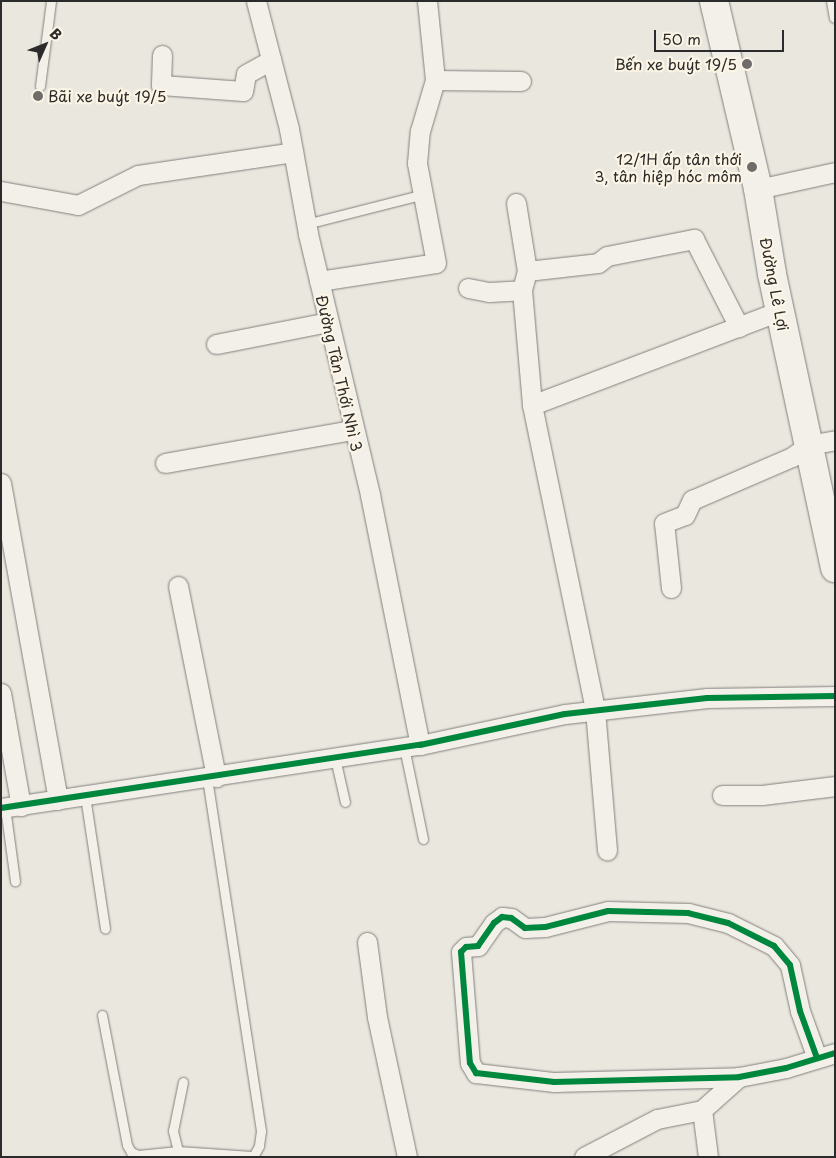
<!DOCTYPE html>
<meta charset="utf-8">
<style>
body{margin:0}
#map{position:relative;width:836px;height:1158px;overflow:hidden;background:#eae7df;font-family:"Playpen Sans",sans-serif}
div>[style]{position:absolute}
.roads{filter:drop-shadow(0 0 1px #81807c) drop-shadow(0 0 1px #81807c)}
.lane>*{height:9px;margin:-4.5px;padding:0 4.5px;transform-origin:4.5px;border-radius:4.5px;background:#f3f0ea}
.street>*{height:19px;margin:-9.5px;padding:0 9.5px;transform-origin:9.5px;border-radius:9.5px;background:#f3f0ea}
.primary>*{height:28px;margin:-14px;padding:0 14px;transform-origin:14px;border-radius:14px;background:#f3f0ea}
.cycleway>*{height:6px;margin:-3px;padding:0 3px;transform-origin:3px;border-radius:3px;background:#00873e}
.dots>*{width:14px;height:14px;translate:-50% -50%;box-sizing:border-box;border:2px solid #fcf5e5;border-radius:50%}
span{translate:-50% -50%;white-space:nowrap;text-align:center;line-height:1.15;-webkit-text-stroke:4.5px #fcf5e5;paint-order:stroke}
.poi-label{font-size:15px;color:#2b2b2b}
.right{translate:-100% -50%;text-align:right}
.left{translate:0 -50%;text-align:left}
.street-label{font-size:15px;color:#2b2b2b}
.frame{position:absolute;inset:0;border:2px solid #2b2b2b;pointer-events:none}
.north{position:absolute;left:20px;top:20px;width:50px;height:50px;-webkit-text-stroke:4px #fcf5e5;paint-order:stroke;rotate:46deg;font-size:14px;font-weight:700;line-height:20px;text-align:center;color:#2b2b2b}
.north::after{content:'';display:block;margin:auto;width:18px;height:22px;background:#2b2b2b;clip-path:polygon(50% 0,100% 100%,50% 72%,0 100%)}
.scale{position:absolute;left:654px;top:30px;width:130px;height:22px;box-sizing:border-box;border:2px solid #2b2b2b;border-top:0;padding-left:6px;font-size:15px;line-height:18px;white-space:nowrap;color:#2b2b2b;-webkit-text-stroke:4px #fcf5e5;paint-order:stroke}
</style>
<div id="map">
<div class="roads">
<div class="lane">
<div style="left:831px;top:1px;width:17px;rotate:80deg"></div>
<div style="left:40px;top:86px;width:86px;rotate:-82.6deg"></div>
<div style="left:306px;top:224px;width:119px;rotate:-14.2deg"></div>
<div style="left:404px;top:747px;width:94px;rotate:78.3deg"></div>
<div style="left:335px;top:758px;width:45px;rotate:77.2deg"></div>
<div style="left:207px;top:778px;width:357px;rotate:81.3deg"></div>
<div style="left:261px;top:1131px;width:15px;rotate:98deg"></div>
<div style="left:259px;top:1146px;width:13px;rotate:119deg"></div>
<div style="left:85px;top:796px;width:134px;rotate:81.4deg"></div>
<div style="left:5px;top:807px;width:75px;rotate:82.3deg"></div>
<div style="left:102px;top:1015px;width:132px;rotate:79.1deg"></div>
<div style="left:127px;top:1145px;width:8px;rotate:60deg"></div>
<div style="left:131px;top:1152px;width:8px;rotate:23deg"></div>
<div style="left:138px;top:1155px;width:40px;rotate:-5.7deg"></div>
<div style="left:178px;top:1151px;width:74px;rotate:3.9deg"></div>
<div style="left:178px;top:1151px;width:21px;rotate:-104deg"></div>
<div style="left:173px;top:1131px;width:50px;rotate:-78.5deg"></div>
</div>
<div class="street">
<div style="left:256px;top:1px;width:132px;rotate:75.5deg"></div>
<div style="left:289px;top:129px;width:107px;rotate:79.7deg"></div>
<div style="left:308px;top:234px;width:268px;rotate:76.6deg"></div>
<div style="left:370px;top:495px;width:255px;rotate:78.7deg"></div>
<div style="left:427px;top:1px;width:79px;rotate:84.2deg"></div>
<div style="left:435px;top:80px;width:86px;rotate:0.7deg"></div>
<div style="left:162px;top:55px;width:30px;rotate:92deg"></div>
<div style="left:161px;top:85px;width:82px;rotate:4.2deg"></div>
<div style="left:243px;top:91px;width:17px;rotate:-80deg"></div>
<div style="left:246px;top:74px;width:29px;rotate:-29deg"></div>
<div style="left:758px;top:189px;width:79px;rotate:-12.4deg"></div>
<div style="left:1px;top:191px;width:78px;rotate:10.3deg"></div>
<div style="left:78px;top:205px;width:67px;rotate:-26.6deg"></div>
<div style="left:138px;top:175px;width:157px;rotate:-8.4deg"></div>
<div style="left:516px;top:203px;width:69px;rotate:80.8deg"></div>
<div style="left:527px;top:271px;width:20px;rotate:105deg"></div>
<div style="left:522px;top:290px;width:115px;rotate:85deg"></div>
<div style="left:532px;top:405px;width:311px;rotate:78.3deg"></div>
<div style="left:595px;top:710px;width:141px;rotate:85.1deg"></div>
<div style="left:527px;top:271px;width:71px;rotate:-6.4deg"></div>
<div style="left:598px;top:263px;width:11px;rotate:-38deg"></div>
<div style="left:607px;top:256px;width:89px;rotate:-11.1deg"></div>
<div style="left:694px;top:239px;width:99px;rotate:62.9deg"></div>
<div style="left:319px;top:281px;width:118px;rotate:-8.7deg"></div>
<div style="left:436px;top:263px;width:102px;rotate:-100.8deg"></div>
<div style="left:417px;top:163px;width:32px;rotate:-85deg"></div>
<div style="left:420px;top:131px;width:53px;rotate:-73.6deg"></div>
<div style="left:468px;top:288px;width:21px;rotate:11deg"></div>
<div style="left:489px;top:292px;width:33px;rotate:-3deg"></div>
<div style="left:216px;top:344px;width:114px;rotate:-11.1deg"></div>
<div style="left:532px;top:405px;width:265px;rotate:-20.8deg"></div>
<div style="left:165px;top:463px;width:191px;rotate:-10deg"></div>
<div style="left:1px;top:483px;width:322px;rotate:79.8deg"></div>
<div style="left:178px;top:586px;width:195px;rotate:78.7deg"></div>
<div style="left:671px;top:588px;width:65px;rotate:-96.1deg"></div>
<div style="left:664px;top:523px;width:22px;rotate:-21deg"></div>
<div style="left:685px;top:515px;width:17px;rotate:-65deg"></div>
<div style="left:692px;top:500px;width:109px;rotate:-23.3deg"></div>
<div style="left:792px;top:457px;width:20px;rotate:-37deg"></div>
<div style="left:808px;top:445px;width:27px;rotate:-10deg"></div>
<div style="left:1px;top:693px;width:115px;rotate:80deg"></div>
<div style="left:722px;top:795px;width:40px"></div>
<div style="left:762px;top:795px;width:74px;rotate:-7deg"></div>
<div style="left:1px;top:808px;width:424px;rotate:-8.6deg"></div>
<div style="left:420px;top:745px;width:148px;rotate:-12.1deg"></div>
<div style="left:565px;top:714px;width:143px;rotate:-6.4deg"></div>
<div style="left:707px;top:698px;width:128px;rotate:-0.9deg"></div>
<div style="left:367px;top:942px;width:76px;rotate:82.4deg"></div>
<div style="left:377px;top:1017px;width:143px;rotate:77.9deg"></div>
<div style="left:817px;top:1058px;width:50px;rotate:-109.9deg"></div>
<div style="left:800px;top:1011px;width:47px;rotate:-102.3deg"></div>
<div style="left:790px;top:965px;width:25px;rotate:-130deg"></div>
<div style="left:774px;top:946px;width:51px;rotate:-153.4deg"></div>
<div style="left:728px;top:923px;width:41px;rotate:-166deg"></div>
<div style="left:688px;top:913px;width:80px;rotate:-178.6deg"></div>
<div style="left:608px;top:911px;width:65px;rotate:165.7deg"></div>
<div style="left:545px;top:927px;width:20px;rotate:177deg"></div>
<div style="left:525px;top:928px;width:17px;rotate:-144deg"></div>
<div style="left:511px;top:918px;width:9px;rotate:-174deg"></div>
<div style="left:502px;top:917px;width:10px;rotate:143deg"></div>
<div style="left:494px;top:923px;width:28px;rotate:125deg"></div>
<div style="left:478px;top:946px;width:12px;rotate:175deg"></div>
<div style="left:466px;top:947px;width:7px;rotate:135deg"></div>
<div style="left:461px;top:952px;width:111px;rotate:85.4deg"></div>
<div style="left:470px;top:1063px;width:12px;rotate:59deg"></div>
<div style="left:476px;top:1073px;width:79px;rotate:6.6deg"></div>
<div style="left:554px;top:1082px;width:185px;rotate:-1.5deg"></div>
<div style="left:739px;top:1077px;width:48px;rotate:-10.8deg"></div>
<div style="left:786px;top:1068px;width:51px;rotate:-17deg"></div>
<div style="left:702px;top:1110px;width:47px;rotate:82.7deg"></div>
<div style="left:584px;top:1157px;width:82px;rotate:-27.5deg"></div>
<div style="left:657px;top:1119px;width:46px;rotate:-11.3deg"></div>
<div style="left:702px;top:1110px;width:50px;rotate:-41.7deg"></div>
</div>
<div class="primary">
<div style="left:714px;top:1px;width:193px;rotate:76.8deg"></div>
<div style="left:758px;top:189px;width:86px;rotate:80.6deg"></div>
<div style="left:772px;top:274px;width:301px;rotate:77.9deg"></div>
</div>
</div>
<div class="cycleway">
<div style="left:1px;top:808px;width:424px;rotate:-8.6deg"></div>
<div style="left:420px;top:745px;width:148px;rotate:-12.1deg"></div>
<div style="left:565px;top:714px;width:143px;rotate:-6.4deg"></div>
<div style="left:707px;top:698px;width:128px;rotate:-0.9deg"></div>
<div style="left:817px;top:1058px;width:50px;rotate:-109.9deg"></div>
<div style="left:800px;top:1011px;width:47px;rotate:-102.3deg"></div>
<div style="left:790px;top:965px;width:25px;rotate:-130deg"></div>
<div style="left:774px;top:946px;width:51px;rotate:-153.4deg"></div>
<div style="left:728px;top:923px;width:41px;rotate:-166deg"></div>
<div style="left:688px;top:913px;width:80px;rotate:-178.6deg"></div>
<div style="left:608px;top:911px;width:65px;rotate:165.7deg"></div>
<div style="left:545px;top:927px;width:20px;rotate:177deg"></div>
<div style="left:525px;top:928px;width:17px;rotate:-144deg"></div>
<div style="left:511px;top:918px;width:9px;rotate:-174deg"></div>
<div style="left:502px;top:917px;width:10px;rotate:143deg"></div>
<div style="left:494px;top:923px;width:28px;rotate:125deg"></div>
<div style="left:478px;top:946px;width:12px;rotate:175deg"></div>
<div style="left:466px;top:947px;width:7px;rotate:135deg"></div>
<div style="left:461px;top:952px;width:111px;rotate:85.4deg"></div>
<div style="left:470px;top:1063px;width:12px;rotate:59deg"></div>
<div style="left:476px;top:1073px;width:79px;rotate:6.6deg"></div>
<div style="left:554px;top:1082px;width:185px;rotate:-1.5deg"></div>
<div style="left:739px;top:1077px;width:48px;rotate:-10.8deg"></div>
<div style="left:786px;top:1068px;width:51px;rotate:-17deg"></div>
</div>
<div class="dots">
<div style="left:747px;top:64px;background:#6e6d6a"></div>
<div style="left:38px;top:96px;background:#6e6d6a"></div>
<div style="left:752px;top:167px;background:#6e6d6a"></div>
</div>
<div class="poi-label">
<span class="right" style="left:737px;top:64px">Bến xe buýt 19/5</span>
<span class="left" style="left:48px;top:96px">Bãi xe buýt 19/5</span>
<span class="right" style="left:742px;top:167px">12/1H ấp tân thới<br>3, tân hiệp hóc môm</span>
</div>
<div class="street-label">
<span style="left:775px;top:284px;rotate:79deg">Đường Lê Lợi</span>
<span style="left:340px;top:373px;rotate:77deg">Đường Tân Thới Nhì 3</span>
</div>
<div class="frame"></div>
<div class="north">B</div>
<div class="scale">50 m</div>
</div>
